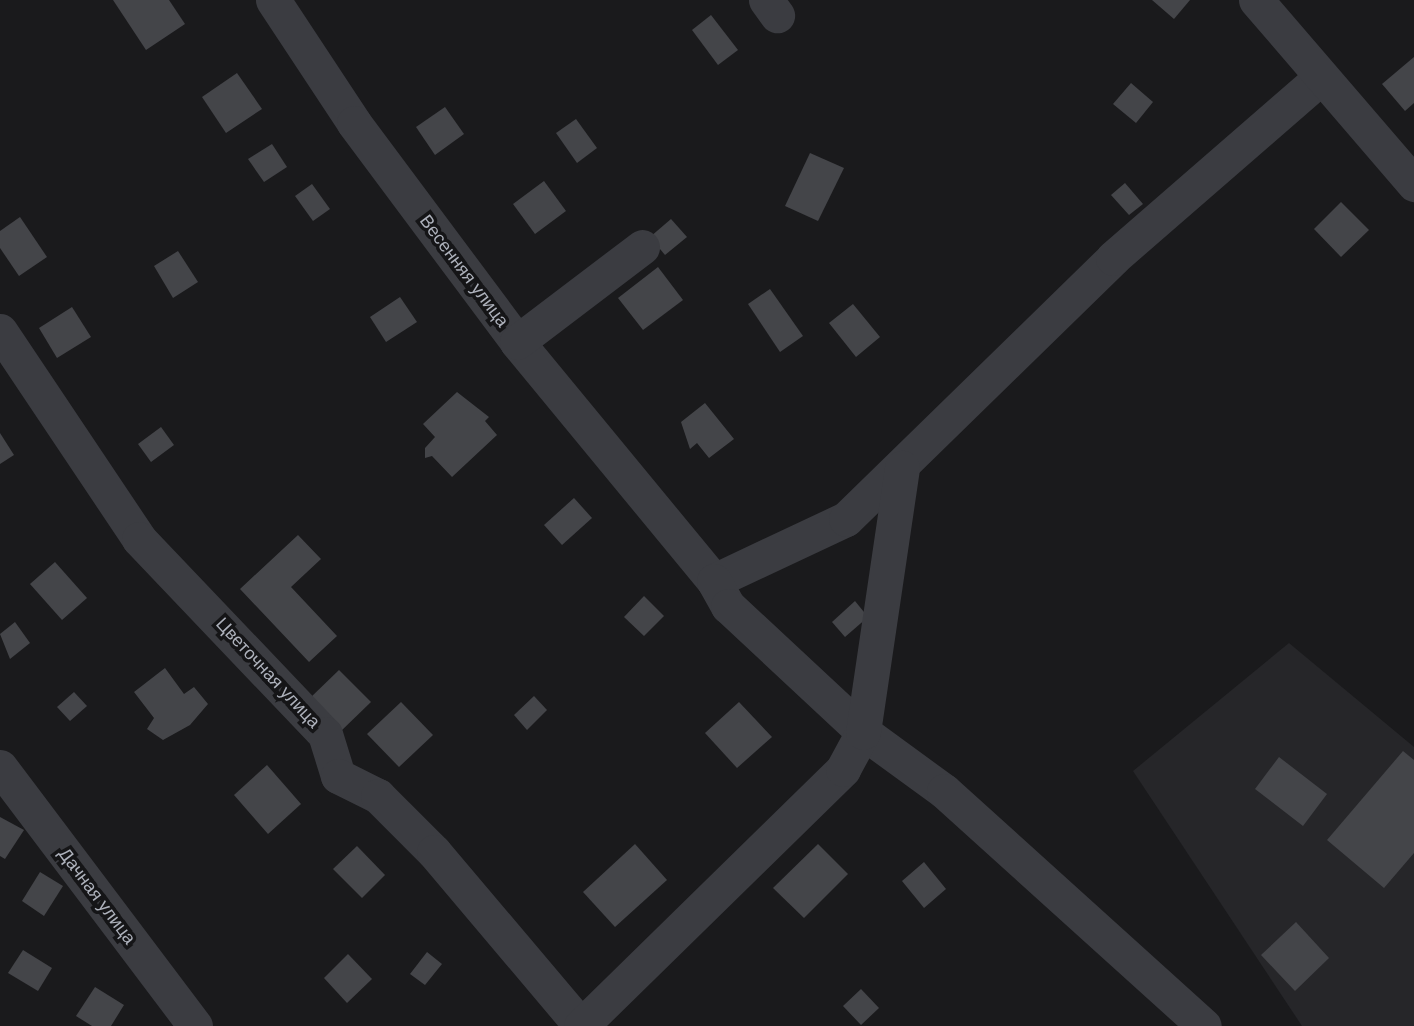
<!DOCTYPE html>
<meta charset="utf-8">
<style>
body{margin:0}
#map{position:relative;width:1414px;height:1026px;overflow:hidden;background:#1a1a1c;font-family:"DM Sans",sans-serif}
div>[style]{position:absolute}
.built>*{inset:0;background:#262629}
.building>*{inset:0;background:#444549}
.minor>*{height:35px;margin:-17.5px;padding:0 17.5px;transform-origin:17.5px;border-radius:17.5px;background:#3b3c41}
span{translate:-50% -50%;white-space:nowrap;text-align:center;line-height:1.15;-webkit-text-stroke:7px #151517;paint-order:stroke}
.street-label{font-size:18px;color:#adb1bb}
</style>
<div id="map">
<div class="built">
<div style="clip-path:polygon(1289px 643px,1414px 747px,1414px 1026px,1302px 1026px,1133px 771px)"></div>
</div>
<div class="building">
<div style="clip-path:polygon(113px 0,169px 0,185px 24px,146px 50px)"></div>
<div style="clip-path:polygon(1152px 0,1190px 0,1174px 19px)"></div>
<div style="clip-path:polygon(711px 15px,738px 50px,718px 65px,692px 30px)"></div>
<div style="clip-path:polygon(1414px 57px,1414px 103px,1405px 111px,1382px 84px)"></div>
<div style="clip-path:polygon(237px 73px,262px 109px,226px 133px,202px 97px)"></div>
<div style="clip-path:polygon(1131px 83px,1153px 102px,1136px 123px,1113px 104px)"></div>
<div style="clip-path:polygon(445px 107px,464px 134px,435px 155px,416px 127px)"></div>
<div style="clip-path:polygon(576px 119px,597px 148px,577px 163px,556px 133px)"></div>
<div style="clip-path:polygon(272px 144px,287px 167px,264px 182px,248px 159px)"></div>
<div style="clip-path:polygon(810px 153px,844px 168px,818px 221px,785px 206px)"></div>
<div style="clip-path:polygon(544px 181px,566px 211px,535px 234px,513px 204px)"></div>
<div style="clip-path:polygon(1125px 183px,1143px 204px,1129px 215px,1111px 195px)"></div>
<div style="clip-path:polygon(312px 184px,330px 209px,313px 221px,295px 196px)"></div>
<div style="clip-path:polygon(1341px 202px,1369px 230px,1341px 257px,1314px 229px)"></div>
<div style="clip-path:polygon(20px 217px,47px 257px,19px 276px,0 248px,0 231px)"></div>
<div style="clip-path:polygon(671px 219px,687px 237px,665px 255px,650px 237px)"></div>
<div style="clip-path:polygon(178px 251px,198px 282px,173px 298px,154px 266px)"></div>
<div style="clip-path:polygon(658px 267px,683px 300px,643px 330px,618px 298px)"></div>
<div style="clip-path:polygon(770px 289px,803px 336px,780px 352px,748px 304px)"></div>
<div style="clip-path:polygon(400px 297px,417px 322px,386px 342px,370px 317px)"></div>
<div style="clip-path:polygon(853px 304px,880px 337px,856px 357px,829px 323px)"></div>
<div style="clip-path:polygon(72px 307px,91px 337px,57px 358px,39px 328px)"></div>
<div style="clip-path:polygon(457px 392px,489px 417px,485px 421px,497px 435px,452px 477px,432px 456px,425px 458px,425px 448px,435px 437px,423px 424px)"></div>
<div style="clip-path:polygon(705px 403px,734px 439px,709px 458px,697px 443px,690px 449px,681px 422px)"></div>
<div style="clip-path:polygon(161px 427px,174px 445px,151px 462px,138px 444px)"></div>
<div style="clip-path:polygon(0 433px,14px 455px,0 464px)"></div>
<div style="clip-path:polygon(574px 498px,592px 518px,562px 545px,544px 525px)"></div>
<div style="clip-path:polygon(298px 535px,321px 559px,291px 587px,337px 636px,309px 662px,240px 589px)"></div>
<div style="clip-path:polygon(55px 562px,87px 598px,62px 620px,30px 584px)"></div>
<div style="clip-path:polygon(644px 596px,664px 616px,644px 636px,624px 617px)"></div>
<div style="clip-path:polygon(855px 601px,868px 617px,845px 637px,832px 622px)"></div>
<div style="clip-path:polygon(15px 622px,30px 643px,10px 659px,0 634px)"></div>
<div style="clip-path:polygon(165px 668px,184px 694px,194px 687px,208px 704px,190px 725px,163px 740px,147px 729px,154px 718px,134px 692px)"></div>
<div style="clip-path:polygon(339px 670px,371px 702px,340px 732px,309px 699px)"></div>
<div style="clip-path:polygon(74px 692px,87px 706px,70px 721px,57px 707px)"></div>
<div style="clip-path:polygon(534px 696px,547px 710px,527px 730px,514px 715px)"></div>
<div style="clip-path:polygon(401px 702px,433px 735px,399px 767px,367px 734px)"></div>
<div style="clip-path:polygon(739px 702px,772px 737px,737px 768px,705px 733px)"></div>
<div style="clip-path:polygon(1403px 751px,1414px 760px,1414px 853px,1384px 888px,1327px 840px)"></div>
<div style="clip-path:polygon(1279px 757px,1327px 794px,1303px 826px,1255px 789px)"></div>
<div style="clip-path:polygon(267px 765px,301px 804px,268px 834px,234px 795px)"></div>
<div style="clip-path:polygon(0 817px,24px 830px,5px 859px,0 856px)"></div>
<div style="clip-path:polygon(635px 844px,667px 880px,615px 927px,583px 892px)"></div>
<div style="clip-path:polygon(818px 844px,848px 874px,804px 918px,773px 888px)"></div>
<div style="clip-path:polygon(357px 846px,385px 875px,362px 898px,333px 869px)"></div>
<div style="clip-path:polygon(924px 862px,946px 889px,924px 908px,902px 881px)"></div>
<div style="clip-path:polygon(40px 872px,63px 886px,44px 916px,22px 901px)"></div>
<div style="clip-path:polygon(1296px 922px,1329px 958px,1295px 991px,1261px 955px)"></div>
<div style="clip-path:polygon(23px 950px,52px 968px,38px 991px,8px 973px)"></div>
<div style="clip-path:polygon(427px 952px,442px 964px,425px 985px,410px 974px)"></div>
<div style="clip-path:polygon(348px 954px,372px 979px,347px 1003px,324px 978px)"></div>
<div style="clip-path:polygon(95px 987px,124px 1005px,111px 1026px,92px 1026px,76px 1016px)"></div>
<div style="clip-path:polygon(861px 989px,879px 1008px,861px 1025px,843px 1006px)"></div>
</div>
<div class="minor">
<div style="left:273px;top:0;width:147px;rotate:56.6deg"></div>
<div style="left:354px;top:123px;width:273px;rotate:53.3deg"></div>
<div style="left:517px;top:342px;width:310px;rotate:50.5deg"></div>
<div style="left:714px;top:581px;width:146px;rotate:-25.2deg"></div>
<div style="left:846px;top:519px;width:373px;rotate:-44.3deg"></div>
<div style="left:1113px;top:258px;width:276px;rotate:-41deg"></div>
<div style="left:766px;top:0;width:19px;rotate:54deg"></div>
<div style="left:1256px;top:0;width:243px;rotate:49.3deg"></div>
<div style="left:0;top:331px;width:250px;rotate:56.2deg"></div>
<div style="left:139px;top:539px;width:269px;rotate:46.4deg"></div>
<div style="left:325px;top:734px;width:44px;rotate:72.8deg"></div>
<div style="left:338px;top:776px;width:45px;rotate:26.6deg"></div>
<div style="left:378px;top:796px;width:79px;rotate:45deg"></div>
<div style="left:434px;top:852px;width:228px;rotate:49.8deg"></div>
<div style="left:517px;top:342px;width:157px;rotate:-37.2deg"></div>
<div style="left:714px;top:581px;width:29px;rotate:61deg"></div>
<div style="left:728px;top:606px;width:185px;rotate:43deg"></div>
<div style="left:863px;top:732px;width:100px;rotate:36.1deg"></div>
<div style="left:944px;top:791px;width:350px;rotate:42.1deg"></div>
<div style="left:0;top:767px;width:324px;rotate:53deg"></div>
<div style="left:581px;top:1026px;width:367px;rotate:-44.4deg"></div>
<div style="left:843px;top:769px;width:42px;rotate:-61.6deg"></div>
<div style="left:863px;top:732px;width:267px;rotate:-81.6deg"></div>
</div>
<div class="street-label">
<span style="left:464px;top:271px;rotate:53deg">Весенняя улица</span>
<span style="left:268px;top:673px;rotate:47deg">Цветочная улица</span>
<span style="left:97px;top:896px;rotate:53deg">Дачная улица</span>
</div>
</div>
